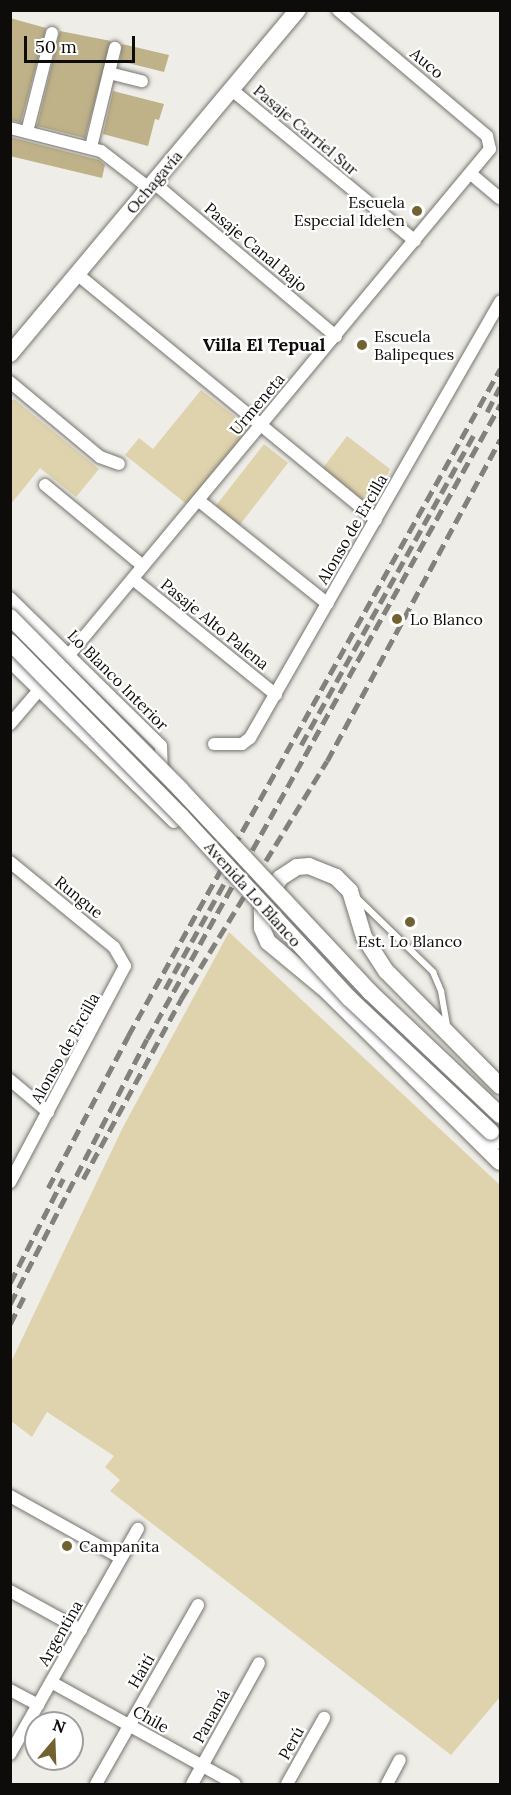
<!DOCTYPE html>
<meta charset="utf-8">
<style>
body{margin:0}
#map{position:relative;width:511px;height:1795px;overflow:hidden;background:#efede7;font-family:Lora,serif}
div>[style]{position:absolute}
.green>*{inset:0;background:#dfd3ae}
.building>*{inset:0;background:#bfb289}
.roads{filter:drop-shadow(0 0 2px #76746e) drop-shadow(0 0 2px #76746e)}
.service>*{height:6px;margin:-3px;padding:0 3px;transform-origin:3px;border-radius:3px;background:#fff}
.minor>*{height:12px;margin:-6px;padding:0 6px;transform-origin:6px;border-radius:6px;background:#fff}
.secondary>*{height:16px;margin:-8px;padding:0 8px;transform-origin:8px;border-radius:8px;background:#fff}
.rail>*{height:4.5px;margin-top:-2.25px;transform-origin:0;background:repeating-linear-gradient(90deg,#82817c 0 12px,transparent 0 18px)}
.bridges{filter:drop-shadow(0 0 2px #76746e) drop-shadow(0 0 2px #76746e)}
.secondary-bridge>*{height:16px;margin:-8px;padding:0 8px;transform-origin:8px;border-radius:8px;background:#fff}
.dots>*{width:16px;height:16px;translate:-50% -50%;box-sizing:border-box;border:3px solid #fff;border-radius:50%}
span{translate:-50% -50%;white-space:nowrap;text-align:center;line-height:1.15;-webkit-text-stroke:4.5px #fff;paint-order:stroke}
.street-label{font-size:16px;color:#0d0c0a}
.poi-label{font-size:16px;color:#0d0c0a}
.right{translate:-100% -50%;text-align:right}
.left{translate:0 -50%;text-align:left}
.neighbourhood-label{font-size:18px;color:#0d0c0a;font-weight:700}
.frame{position:absolute;inset:0;border:12px solid #0d0c0a;pointer-events:none}
.north{position:absolute;left:24px;top:1711px;width:60px;height:60px;box-sizing:border-box;background:#fff;border:2px solid #9e9e9d;border-radius:50%;rotate:19deg;font-size:16px;font-weight:700;line-height:24px;text-align:center;color:#0d0c0a}
.north::after{content:'';display:block;margin:auto;width:21px;height:27px;background:#726230;clip-path:polygon(50% 0,100% 100%,50% 72%,0 100%)}
.scale{position:absolute;left:24px;top:36px;width:111px;height:27px;box-sizing:border-box;border:3px solid #0d0c0a;border-top:0;padding-left:8px;font-size:18px;line-height:21px;white-space:nowrap;color:#0d0c0a;-webkit-text-stroke:4px #fff;paint-order:stroke}
</style>
<div id="map">
<div class="green">
<div style="clip-path:polygon(201px 390px,251px 429px,189px 506px,125px 455px,139px 438px,153px 449px)"></div>
<div style="clip-path:polygon(14px 399px,99px 469px,76px 497px,40px 468px,11px 504px,10px 402px)"></div>
<div style="clip-path:polygon(347px 436px,390px 469px,371px 511px,320px 472px)"></div>
<div style="clip-path:polygon(264px 444px,288px 463px,235px 531px,211px 512px)"></div>
<div style="clip-path:polygon(229px 932px,500px 1185px,500px 1697px,451px 1755px,110px 1491px,120px 1480px,105px 1467px,114px 1456px,47px 1412px,32px 1437px,11px 1421px,11px 1362px,123px 1127px)"></div>
</div>
<div class="building">
<div style="clip-path:polygon(10px 18px,46px 28px,21px 122px,10px 120px)"></div>
<div style="clip-path:polygon(60px 31px,111px 41px,85px 138px,37px 126px)"></div>
<div style="clip-path:polygon(122px 44px,169px 55px,164px 72px,120px 61px)"></div>
<div style="clip-path:polygon(113px 91px,164px 104px,159px 120px,155px 119px,148px 146px,103px 134px)"></div>
<div style="clip-path:polygon(10px 137px,99px 160px,105px 165px,102px 178px,10px 156px)"></div>
</div>
<div class="roads">
<div class="service">
<div style="left:358px;top:899px;width:105px;rotate:44.2deg"></div>
<div style="left:433px;top:972px;width:21px;rotate:67deg"></div>
<div style="left:441px;top:991px;width:36px;rotate:80deg"></div>
</div>
<div class="minor">
<div style="left:109px;top:73px;width:34px;rotate:14deg"></div>
<div style="left:232px;top:90px;width:237px;rotate:39.5deg"></div>
<div style="left:10px;top:128px;width:94px;rotate:14.2deg"></div>
<div style="left:101px;top:151px;width:61px;rotate:37.6deg"></div>
<div style="left:27px;top:132px;width:102px;rotate:-75.8deg"></div>
<div style="left:91px;top:147px;width:102px;rotate:-76.4deg"></div>
<div style="left:471px;top:174px;width:38px;rotate:40deg"></div>
<div style="left:154px;top:183px;width:238px;rotate:40.1deg"></div>
<div style="left:77px;top:274px;width:387px;rotate:39.4deg"></div>
<div style="left:10px;top:382px;width:117px;rotate:39.8deg"></div>
<div style="left:100px;top:457px;width:20px;rotate:20deg"></div>
<div style="left:45px;top:485px;width:127px;rotate:39.6deg"></div>
<div style="left:198px;top:500px;width:166px;rotate:38.7deg"></div>
<div style="left:133px;top:579px;width:184px;rotate:39deg"></div>
<div style="left:10px;top:598px;width:211px;rotate:44.4deg"></div>
<div style="left:161px;top:746px;width:25px;rotate:88deg"></div>
<div style="left:162px;top:771px;width:16px;rotate:133deg"></div>
<div style="left:151px;top:783px;width:15px;rotate:172deg"></div>
<div style="left:69px;top:655px;width:658px;rotate:-50.24deg"></div>
<div style="left:490px;top:149px;width:13px;rotate:-103deg"></div>
<div style="left:487px;top:136px;width:195px;rotate:-139.8deg"></div>
<div style="left:10px;top:662px;width:229px;rotate:44.3deg"></div>
<div style="left:10px;top:724px;width:45px;rotate:-49.5deg"></div>
<div style="left:214px;top:744px;width:28px"></div>
<div style="left:242px;top:744px;width:10px;rotate:-37deg"></div>
<div style="left:250px;top:738px;width:503px;rotate:-60.17deg"></div>
<div style="left:10px;top:862px;width:134px;rotate:39.3deg"></div>
<div style="left:114px;top:947px;width:22px;rotate:60deg"></div>
<div style="left:125px;top:966px;width:245px;rotate:118deg"></div>
<div style="left:10px;top:1080px;width:50px;rotate:40.1deg"></div>
<div style="left:10px;top:1496px;width:127px;rotate:29.2deg"></div>
<div style="left:10px;top:1591px;width:81px;rotate:28.8deg"></div>
<div style="left:51px;top:1682px;width:210px;rotate:29deg"></div>
<div style="left:10px;top:1690px;width:32px;rotate:28deg"></div>
<div style="left:10px;top:1754px;width:259px;rotate:-60.4deg"></div>
<div style="left:96px;top:1784px;width:206px;rotate:-60.3deg"></div>
<div style="left:192px;top:1784px;width:138px;rotate:-61deg"></div>
<div style="left:287px;top:1784px;width:76px;rotate:-60.7deg"></div>
<div style="left:387px;top:1784px;width:27px;rotate:-62deg"></div>
</div>
<div class="secondary">
<div style="left:10px;top:354px;width:449px;rotate:-50.1deg"></div>
<div style="left:500px;top:1086px;width:162px;rotate:-134.7deg"></div>
<div style="left:386px;top:971px;width:40px;rotate:-122.9deg"></div>
<div style="left:364px;top:937px;width:48px;rotate:-106.9deg"></div>
<div style="left:350px;top:891px;width:20px;rotate:-135deg"></div>
<div style="left:336px;top:877px;width:29px;rotate:-158deg"></div>
<div style="left:309px;top:866px;width:12px;rotate:175deg"></div>
<div style="left:297px;top:867px;width:20px;rotate:147deg"></div>
<div style="left:280px;top:878px;width:38px;rotate:119deg"></div>
<div style="left:262px;top:911px;width:17px;rotate:90deg"></div>
<div style="left:262px;top:928px;width:15px;rotate:67deg"></div>
<div style="left:268px;top:942px;width:77px;rotate:39.7deg"></div>
<div style="left:327px;top:991px;width:243px;rotate:44.7deg"></div>
<div style="left:491px;top:1132px;width:13px;rotate:45deg"></div>
</div>
</div>
<div class="rail">
<div style="left:487px;top:412px;width:28px;rotate:-63deg"></div>
<div style="left:301px;top:745px;width:357px;rotate:-60.9deg"></div>
<div style="left:165px;top:989px;width:148px;rotate:-60.8deg"></div>
<div style="left:83px;top:1179px;width:205px;rotate:-61.4deg"></div>
<div style="left:181px;top:999px;width:279px;rotate:-58.5deg"></div>
<div style="left:327px;top:761px;width:365px;rotate:-61.7deg"></div>
<div style="left:48px;top:1188px;width:172px;rotate:-62.2deg"></div>
<div style="left:128px;top:1036px;width:764px;rotate:-60.85deg"></div>
<div style="left:10px;top:1283px;width:117px;rotate:-63deg"></div>
<div style="left:10px;top:1304px;width:298px;rotate:-62.7deg"></div>
<div style="left:147px;top:1039px;width:726px;rotate:-60.89deg"></div>
<div style="left:10px;top:1324px;width:30px;rotate:-63deg"></div>
</div>
<div class="bridges">
<div class="secondary-bridge">
<div style="left:10px;top:617px;width:242px;rotate:45.3deg"></div>
<div style="left:180px;top:789px;width:278px;rotate:46.9deg"></div>
<div style="left:370px;top:992px;width:179px;rotate:43.4deg"></div>
<div style="left:10px;top:642px;width:244px;rotate:45.5deg"></div>
<div style="left:181px;top:816px;width:248px;rotate:47.3deg"></div>
<div style="left:349px;top:998px;width:195px;rotate:43.3deg"></div>
</div>
</div>
<div class="dots">
<div style="left:417px;top:211px;background:#726230"></div>
<div style="left:362px;top:345px;background:#726230"></div>
<div style="left:397px;top:619px;background:#726230"></div>
<div style="left:410px;top:922px;background:#726230"></div>
<div style="left:67px;top:1546px;background:#726230"></div>
</div>
<div class="street-label">
<span style="left:427px;top:63px;rotate:40deg">Auco</span>
<span style="left:306px;top:130px;rotate:40deg">Pasaje Carriel Sur</span>
<span style="left:154px;top:182px;rotate:-50deg">Ochagavía</span>
<span style="left:256px;top:247px;rotate:40deg">Pasaje Canal Bajo</span>
<span style="left:257px;top:404px;rotate:-50deg">Urmeneta</span>
<span style="left:352px;top:529px;rotate:-60deg">Alonso de Ercilla</span>
<span style="left:215px;top:624px;rotate:39deg">Pasaje Alto Palena</span>
<span style="left:118px;top:680px;rotate:45deg">Lo Blanco Interior</span>
<span style="left:253px;top:894px;rotate:48deg">Avenida Lo Blanco</span>
<span style="left:79px;top:897px;rotate:39deg">Rungue</span>
<span style="left:65px;top:1048px;rotate:-61deg">Alonso de Ercilla</span>
<span style="left:60px;top:1633px;rotate:-60deg">Argentina</span>
<span style="left:141px;top:1671px;rotate:-60deg">Haití</span>
<span style="left:211px;top:1716px;rotate:-61deg">Panamá</span>
<span style="left:151px;top:1719px;rotate:29deg">Chile</span>
<span style="left:291px;top:1743px;rotate:-61deg">Perú</span>
</div>
<div class="poi-label">
<span class="right" style="left:405px;top:211px">Escuela<br>Especial Idelen</span>
<span class="left" style="left:374px;top:345px">Escuela<br>Balipeques</span>
<span class="left" style="left:410px;top:619px">Lo Blanco</span>
<span style="left:410px;top:941px">Est. Lo Blanco</span>
<span class="left" style="left:79px;top:1546px">Campanita</span>
</div>
<div class="neighbourhood-label">
<span style="left:264px;top:345px">Villa El Tepual</span>
</div>
<div class="frame"></div>
<div class="north">N</div>
<div class="scale">50 m</div>
</div>
